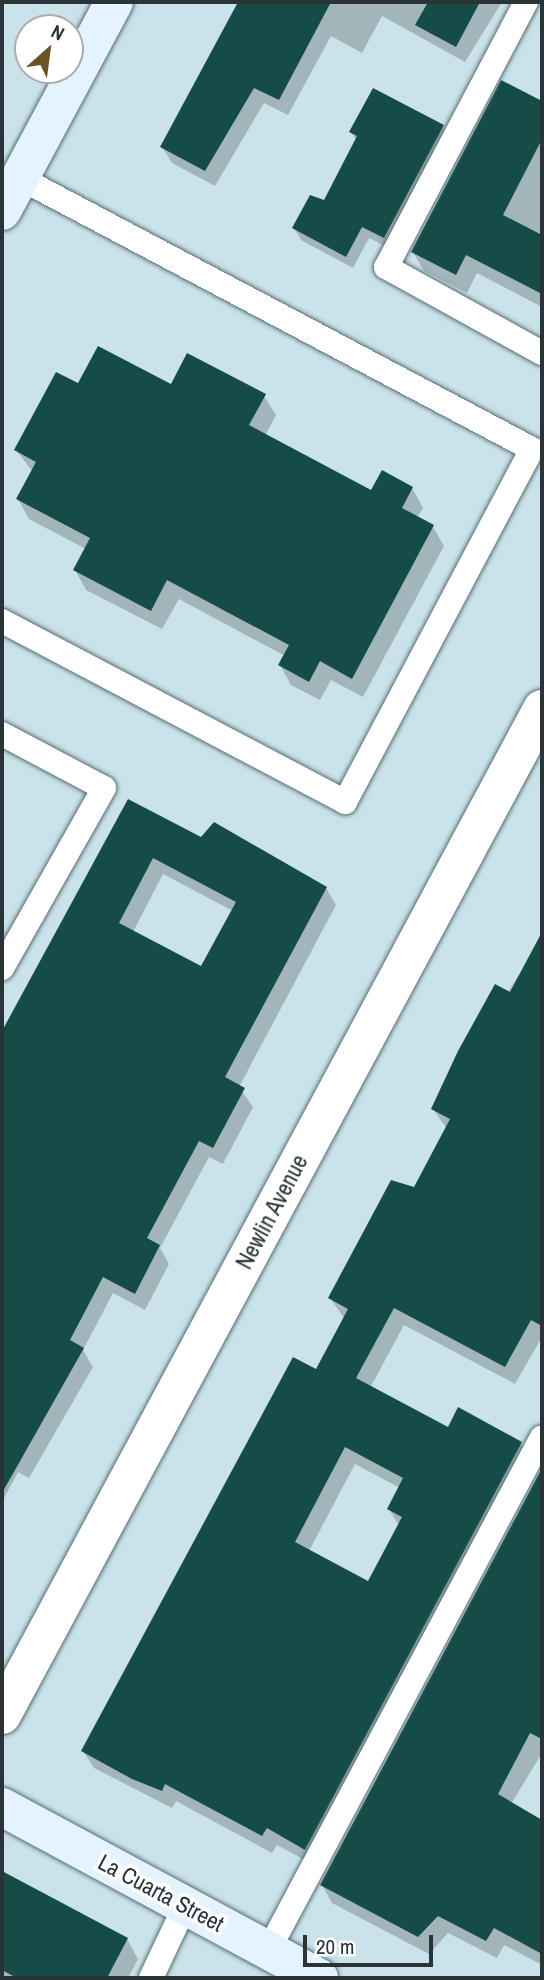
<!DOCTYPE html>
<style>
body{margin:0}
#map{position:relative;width:544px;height:1980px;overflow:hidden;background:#cae3ea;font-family:"Archivo Narrow",sans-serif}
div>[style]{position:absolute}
.shadow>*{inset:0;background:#0003}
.building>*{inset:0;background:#154c48}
.roads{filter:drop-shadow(0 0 2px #576d73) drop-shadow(0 0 2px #576d73)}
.lane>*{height:24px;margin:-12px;padding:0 12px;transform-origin:12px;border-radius:12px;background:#fff}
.street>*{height:38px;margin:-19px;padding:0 19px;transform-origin:19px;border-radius:19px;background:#fff}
.secondary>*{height:38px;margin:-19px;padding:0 19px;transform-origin:19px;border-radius:19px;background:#e4f3ff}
span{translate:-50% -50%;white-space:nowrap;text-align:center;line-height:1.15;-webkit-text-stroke:7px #fff;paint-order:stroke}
.street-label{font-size:23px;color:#2a3436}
.frame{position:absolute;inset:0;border:4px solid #2a3436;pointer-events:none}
.north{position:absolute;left:14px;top:14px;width:70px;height:70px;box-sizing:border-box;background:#fff;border:2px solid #aaaeaf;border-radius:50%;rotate:28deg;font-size:19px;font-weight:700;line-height:28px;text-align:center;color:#2a3436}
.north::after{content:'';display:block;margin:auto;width:24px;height:32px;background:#6b5323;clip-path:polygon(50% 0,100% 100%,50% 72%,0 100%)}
.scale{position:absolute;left:303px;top:1935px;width:130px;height:32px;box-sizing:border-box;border:4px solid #2a3436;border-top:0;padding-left:9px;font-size:21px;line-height:24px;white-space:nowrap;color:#2a3436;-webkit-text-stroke:5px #fff;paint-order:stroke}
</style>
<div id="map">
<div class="shadow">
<div style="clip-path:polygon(239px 2px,502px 2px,465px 62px,382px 16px,362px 53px,331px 36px,288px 115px,264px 103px,215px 186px,172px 163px,162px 147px)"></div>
<div style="clip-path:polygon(502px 83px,542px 103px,542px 307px,477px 273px,467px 293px,424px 271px,413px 252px)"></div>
<div style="clip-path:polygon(443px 127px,450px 139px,391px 249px,369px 238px,353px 268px,301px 240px,294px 228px,324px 202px,357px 141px,351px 132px)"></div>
<div style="clip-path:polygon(78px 385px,264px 396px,276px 415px,265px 436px,372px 493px,412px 488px,423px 508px,417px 518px,433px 527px,444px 546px,363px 697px,331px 680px,320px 700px,291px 685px,280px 665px,285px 656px,179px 599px,162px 629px,86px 590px,75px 570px,86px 549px,29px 519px,18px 499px,33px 472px,16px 450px)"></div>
<div style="clip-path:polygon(evenodd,128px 802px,201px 839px,326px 888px,336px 905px,239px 1087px,253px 1107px,223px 1164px,209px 1157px,160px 1248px,169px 1264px,145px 1310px,113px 1293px,83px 1350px,93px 1367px,29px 1478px,18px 1472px,2px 1502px,2px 1040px,128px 802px,163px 874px,233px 911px,202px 969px,133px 932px,163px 874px)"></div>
<div style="clip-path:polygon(evenodd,542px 939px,542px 1337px,515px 1384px,404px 1325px,370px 1388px,448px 1429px,521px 1444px,531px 1462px,316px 1866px,277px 1845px,272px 1853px,176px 1801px,172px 1808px,94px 1768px,83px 1751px,316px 1371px,344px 1318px,330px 1298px,415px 1189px,447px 1129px,433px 1109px,542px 939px,355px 1464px,400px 1488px,389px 1509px,399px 1526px,369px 1583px,309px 1551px,355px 1464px)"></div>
<div style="clip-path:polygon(542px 1472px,542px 1753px,511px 1804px,542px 1824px,542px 1965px,504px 1945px,497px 1958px,448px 1933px,429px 1954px,332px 1903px,322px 1885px)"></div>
<div style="clip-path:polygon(2px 1873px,127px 1939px,138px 1959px,128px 1978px,2px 1978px)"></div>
</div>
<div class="building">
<div style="clip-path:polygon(238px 2px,331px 2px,279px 100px,254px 88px,205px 171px,160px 147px)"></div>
<div style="clip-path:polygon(428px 2px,480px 2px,456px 47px,415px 25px)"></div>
<div style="clip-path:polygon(501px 80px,542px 101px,542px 139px,503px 215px,542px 235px,542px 294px,466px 255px,456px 275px,411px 252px)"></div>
<div style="clip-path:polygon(373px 88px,444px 125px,384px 238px,362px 227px,346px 257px,292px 228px,310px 195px,324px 200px,357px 136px,349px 132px)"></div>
<div style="clip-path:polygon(98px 346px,171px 384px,187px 353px,266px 394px,249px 425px,371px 490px,382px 470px,413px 487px,402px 508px,434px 525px,352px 679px,320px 661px,309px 682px,278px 665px,289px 645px,167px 580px,151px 611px,73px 570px,90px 538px,16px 499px,36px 462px,14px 450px,56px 372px,78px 383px)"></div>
<div style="clip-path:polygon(evenodd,128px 799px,201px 837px,214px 822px,327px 887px,225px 1077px,245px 1088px,213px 1148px,199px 1141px,147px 1238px,160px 1245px,135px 1294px,103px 1277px,70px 1340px,84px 1348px,2px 1493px,2px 1031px,128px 799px,153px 858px,236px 902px,201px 966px,119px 923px,153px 858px)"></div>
<div style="clip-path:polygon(evenodd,542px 932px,542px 1326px,531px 1320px,505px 1367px,394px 1308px,356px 1378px,448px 1427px,458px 1407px,522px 1442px,305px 1850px,267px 1828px,262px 1836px,165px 1784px,162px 1791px,132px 1779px,81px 1751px,293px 1357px,316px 1369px,348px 1309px,328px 1298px,391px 1180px,414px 1187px,450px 1119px,431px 1109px,458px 1051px,495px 984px,510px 992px,542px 932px,345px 1447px,403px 1478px,387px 1509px,402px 1517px,368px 1581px,295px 1542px,345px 1447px)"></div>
<div style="clip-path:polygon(542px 1468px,542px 1739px,530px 1733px,498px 1794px,542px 1820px,542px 1954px,494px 1928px,486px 1941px,438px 1916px,418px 1937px,320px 1885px)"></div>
<div style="clip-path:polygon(2px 1871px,128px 1938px,107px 1978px,17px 1978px,2px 1970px)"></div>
</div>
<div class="roads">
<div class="lane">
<div style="left:526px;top:2px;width:300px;rotate:117.8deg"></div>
<div style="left:386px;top:267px;width:178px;rotate:28.9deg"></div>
<div style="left:2px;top:621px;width:388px;rotate:27.8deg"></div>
<div style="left:345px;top:802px;width:399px;rotate:-62.1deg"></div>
<div style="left:532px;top:449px;width:579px;rotate:-152.11deg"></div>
<div style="left:2px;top:734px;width:115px;rotate:27.9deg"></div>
<div style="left:104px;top:788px;width:207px;rotate:119.5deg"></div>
<div style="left:268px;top:1951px;width:582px;rotate:-61.94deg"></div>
<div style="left:151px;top:1978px;width:80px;rotate:-64.7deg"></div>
</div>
<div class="street">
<div style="left:2px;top:1715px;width:1142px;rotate:-61.77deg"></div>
</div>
<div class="secondary">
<div style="left:2px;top:211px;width:237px;rotate:-61.8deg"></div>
<div style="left:2px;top:1807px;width:360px;rotate:28.3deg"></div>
</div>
</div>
<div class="street-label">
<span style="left:272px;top:1212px;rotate:-62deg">Newlin Avenue</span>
<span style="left:161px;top:1893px;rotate:28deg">La Cuarta Street</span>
</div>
<div class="frame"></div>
<div class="north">N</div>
<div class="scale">20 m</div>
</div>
